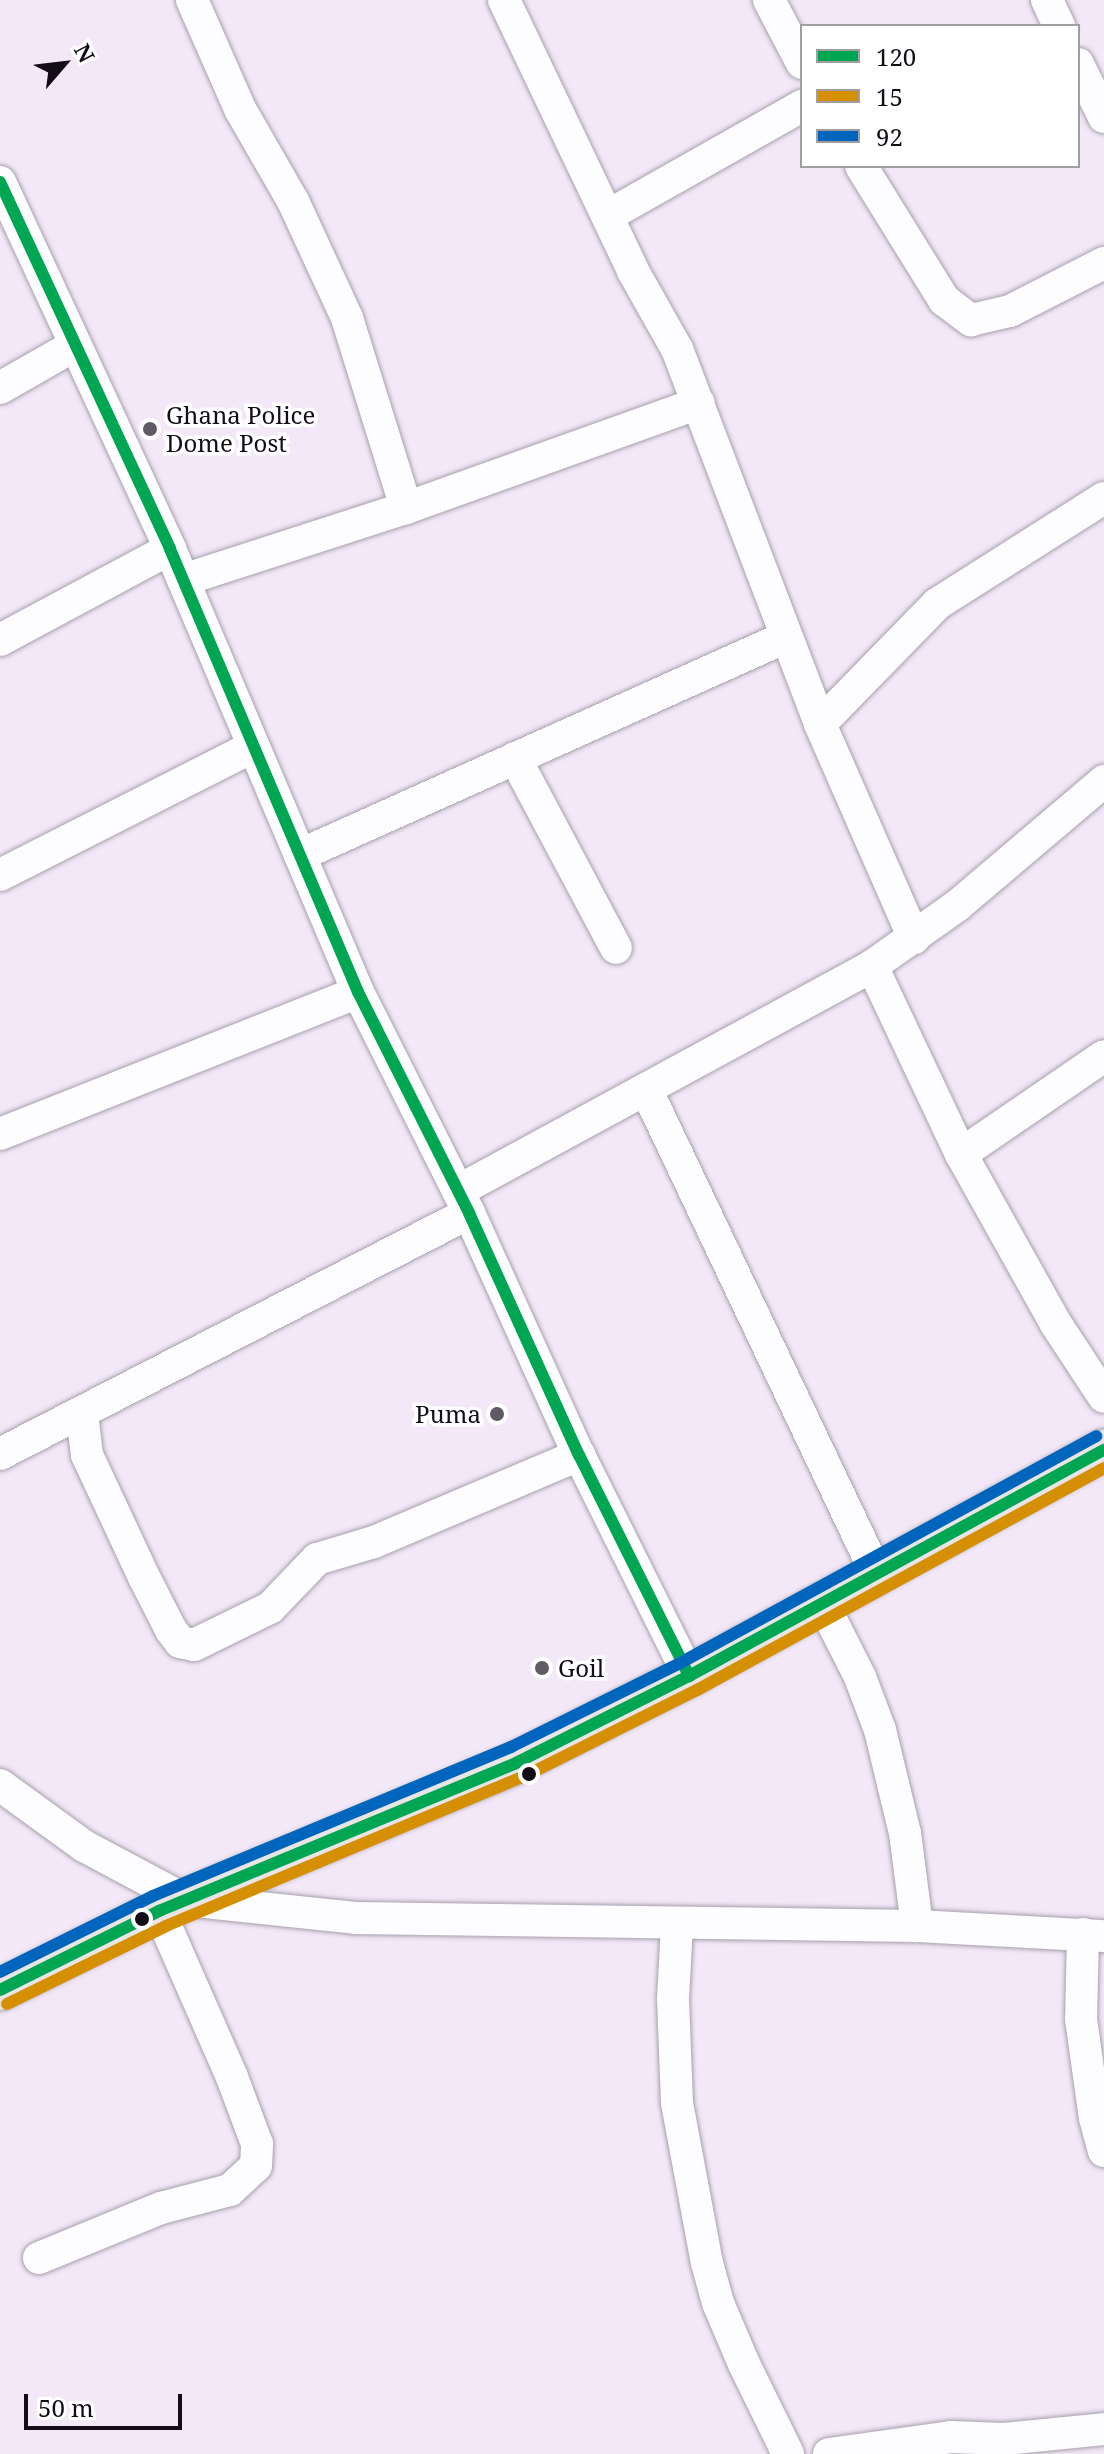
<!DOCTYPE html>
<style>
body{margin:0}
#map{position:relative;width:1104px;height:2454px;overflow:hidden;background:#f2e8f8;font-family:"Noto Serif",serif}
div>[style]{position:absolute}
.roads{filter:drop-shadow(0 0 2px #a8a0ad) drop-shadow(0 0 2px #a8a0ad)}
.minor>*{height:32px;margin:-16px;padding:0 16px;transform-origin:16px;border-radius:16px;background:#fdfcfe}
.major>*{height:40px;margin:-20px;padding:0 20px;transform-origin:20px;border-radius:20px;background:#eae4e7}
.bus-1>*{height:12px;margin:-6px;padding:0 6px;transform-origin:6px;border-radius:6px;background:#00a651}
.bus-2>*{height:12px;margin:-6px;padding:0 6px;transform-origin:6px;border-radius:6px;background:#d58f03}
.bus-3>*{height:12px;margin:-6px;padding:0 6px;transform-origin:6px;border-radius:6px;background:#0065bd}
.dots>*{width:22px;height:22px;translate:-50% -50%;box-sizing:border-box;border:4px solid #fff;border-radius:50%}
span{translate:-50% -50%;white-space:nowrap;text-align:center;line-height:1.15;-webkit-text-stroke:7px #fff;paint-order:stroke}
.poi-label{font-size:24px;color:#120d16}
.left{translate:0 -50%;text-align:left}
.right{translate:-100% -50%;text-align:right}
.legend{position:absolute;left:800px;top:24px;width:280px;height:144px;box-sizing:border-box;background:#fff;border:2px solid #a09ea2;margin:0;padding:10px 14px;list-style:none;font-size:24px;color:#120d16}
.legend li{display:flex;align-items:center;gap:16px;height:40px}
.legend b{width:40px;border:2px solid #a09ea2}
.north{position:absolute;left:24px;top:24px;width:80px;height:80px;-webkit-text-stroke:6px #fff;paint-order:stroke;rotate:62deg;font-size:22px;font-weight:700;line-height:32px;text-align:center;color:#120d16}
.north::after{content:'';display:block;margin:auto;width:28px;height:36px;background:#120d16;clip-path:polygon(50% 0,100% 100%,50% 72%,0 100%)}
.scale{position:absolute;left:24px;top:2394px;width:158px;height:36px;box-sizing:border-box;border:4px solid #120d16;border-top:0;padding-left:10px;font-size:24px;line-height:28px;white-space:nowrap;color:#120d16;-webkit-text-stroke:6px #fff;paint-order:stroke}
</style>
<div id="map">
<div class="roads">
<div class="minor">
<div style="left:192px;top:0;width:119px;rotate:66.2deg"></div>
<div style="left:240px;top:109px;width:106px;rotate:60.1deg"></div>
<div style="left:293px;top:201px;width:129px;rotate:65.2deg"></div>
<div style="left:347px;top:318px;width:199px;rotate:72.7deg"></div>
<div style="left:504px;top:0;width:300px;rotate:64.5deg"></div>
<div style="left:633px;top:271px;width:90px;rotate:60.6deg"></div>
<div style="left:677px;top:349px;width:401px;rotate:69.1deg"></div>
<div style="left:820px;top:724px;width:234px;rotate:66.3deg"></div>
<div style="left:769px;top:0;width:71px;rotate:62.4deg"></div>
<div style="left:1047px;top:0;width:29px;rotate:65deg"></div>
<div style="left:1078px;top:64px;width:59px;rotate:63.9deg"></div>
<div style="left:861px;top:166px;width:158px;rotate:58.2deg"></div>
<div style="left:944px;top:300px;width:34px;rotate:37deg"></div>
<div style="left:971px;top:320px;width:40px;rotate:-13deg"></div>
<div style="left:1010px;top:311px;width:106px;rotate:-27.1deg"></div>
<div style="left:0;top:182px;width:404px;rotate:65.1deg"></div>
<div style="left:170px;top:549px;width:481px;rotate:67deg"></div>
<div style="left:358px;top:992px;width:247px;rotate:63.3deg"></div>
<div style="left:469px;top:1213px;width:266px;rotate:65.6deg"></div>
<div style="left:579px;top:1455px;width:247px;rotate:63.5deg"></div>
<div style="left:609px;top:215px;width:222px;rotate:-29.5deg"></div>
<div style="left:0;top:388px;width:86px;rotate:-29.8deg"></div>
<div style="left:183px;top:580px;width:234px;rotate:-17.9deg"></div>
<div style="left:406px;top:508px;width:311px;rotate:-19.7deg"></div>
<div style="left:0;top:640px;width:193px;rotate:-28.2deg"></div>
<div style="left:820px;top:724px;width:168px;rotate:-45.7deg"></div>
<div style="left:937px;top:604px;width:198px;rotate:-32.4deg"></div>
<div style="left:515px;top:758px;width:215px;rotate:62deg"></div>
<div style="left:300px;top:855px;width:533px;rotate:-24.16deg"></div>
<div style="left:0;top:875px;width:283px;rotate:-26.9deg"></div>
<div style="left:872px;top:966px;width:208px;rotate:64.7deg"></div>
<div style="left:961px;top:1154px;width:195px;rotate:60.8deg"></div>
<div style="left:1056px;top:1324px;width:87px;rotate:56.7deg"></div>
<div style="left:647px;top:1091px;width:536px;rotate:64.58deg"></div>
<div style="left:0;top:1134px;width:385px;rotate:-21.6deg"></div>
<div style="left:961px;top:1154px;width:173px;rotate:-34.4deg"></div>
<div style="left:458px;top:1191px;width:471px;rotate:-28.5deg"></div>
<div style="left:872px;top:966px;width:105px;rotate:-35.3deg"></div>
<div style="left:958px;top:905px;width:192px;rotate:-40.3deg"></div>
<div style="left:82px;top:1414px;width:41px;rotate:83deg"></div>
<div style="left:87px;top:1455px;width:135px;rotate:65deg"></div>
<div style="left:144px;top:1577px;width:59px;rotate:63deg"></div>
<div style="left:171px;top:1630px;width:15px;rotate:53deg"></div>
<div style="left:180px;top:1642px;width:14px;rotate:12deg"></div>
<div style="left:194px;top:1645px;width:85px;rotate:-26deg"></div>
<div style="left:270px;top:1608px;width:68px;rotate:-46.2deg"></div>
<div style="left:317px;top:1559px;width:59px;rotate:-16.6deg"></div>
<div style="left:374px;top:1542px;width:223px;rotate:-23deg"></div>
<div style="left:0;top:1454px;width:527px;rotate:-27.2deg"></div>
<div style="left:823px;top:1604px;width:82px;rotate:63.1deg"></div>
<div style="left:860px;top:1677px;width:57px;rotate:69.3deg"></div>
<div style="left:880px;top:1730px;width:106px;rotate:76.4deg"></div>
<div style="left:905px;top:1833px;width:94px;rotate:82.6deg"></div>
<div style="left:0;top:1785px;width:104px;rotate:36deg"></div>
<div style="left:84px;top:1846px;width:115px;rotate:28.1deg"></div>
<div style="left:185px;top:1900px;width:172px;rotate:6deg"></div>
<div style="left:356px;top:1918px;width:561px;rotate:0.82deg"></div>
<div style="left:917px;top:1926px;width:187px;rotate:3.1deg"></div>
<div style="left:677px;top:1925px;width:74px;rotate:93.1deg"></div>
<div style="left:673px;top:1999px;width:104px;rotate:87.8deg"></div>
<div style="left:677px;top:2103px;width:163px;rotate:79.4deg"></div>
<div style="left:707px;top:2263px;width:41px;rotate:74.6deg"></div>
<div style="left:718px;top:2303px;width:66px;rotate:66.9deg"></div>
<div style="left:744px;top:2364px;width:100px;rotate:63.9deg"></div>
<div style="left:1083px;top:1934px;width:85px;rotate:91.3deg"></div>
<div style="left:1081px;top:2019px;width:100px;rotate:82deg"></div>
<div style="left:1095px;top:2118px;width:34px;rotate:75deg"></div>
<div style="left:39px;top:2258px;width:132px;rotate:-22.3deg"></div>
<div style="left:161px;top:2208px;width:71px;rotate:-14.6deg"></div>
<div style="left:230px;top:2190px;width:35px;rotate:-43deg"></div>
<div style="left:256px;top:2166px;width:22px;rotate:-87deg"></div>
<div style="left:257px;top:2144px;width:72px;rotate:-110.5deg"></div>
<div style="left:232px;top:2077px;width:181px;rotate:-113.7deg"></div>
<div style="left:829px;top:2454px;width:123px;rotate:-7.9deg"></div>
<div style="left:951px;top:2437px;width:53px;rotate:2.2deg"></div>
<div style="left:1004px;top:2439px;width:100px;rotate:-5.7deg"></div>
</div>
<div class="major">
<div style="left:0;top:1990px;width:178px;rotate:-26.4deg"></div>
<div style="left:159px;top:1911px;width:389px;rotate:-22.5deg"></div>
<div style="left:518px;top:1762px;width:191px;rotate:-26.7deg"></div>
<div style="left:689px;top:1676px;width:473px;rotate:-28.6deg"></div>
</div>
</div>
<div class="bus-1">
<div style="left:0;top:182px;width:404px;rotate:65.1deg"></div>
<div style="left:170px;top:549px;width:481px;rotate:67deg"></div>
<div style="left:358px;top:992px;width:247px;rotate:63.3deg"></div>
<div style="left:469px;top:1213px;width:266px;rotate:65.6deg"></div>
<div style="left:579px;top:1455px;width:247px;rotate:63.5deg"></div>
<div style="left:0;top:1990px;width:178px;rotate:-26.4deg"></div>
<div style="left:159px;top:1911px;width:389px;rotate:-22.5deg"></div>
<div style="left:518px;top:1762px;width:191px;rotate:-26.7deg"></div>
<div style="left:689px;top:1676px;width:473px;rotate:-28.6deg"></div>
</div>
<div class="bus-2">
<div style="left:7px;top:2004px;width:177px;rotate:-26.1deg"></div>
<div style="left:166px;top:1926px;width:389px;rotate:-22.7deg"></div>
<div style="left:525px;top:1776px;width:192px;rotate:-26.6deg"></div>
<div style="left:697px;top:1690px;width:464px;rotate:-28.6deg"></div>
</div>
<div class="bus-3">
<div style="left:0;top:1972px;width:171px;rotate:-26.4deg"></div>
<div style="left:153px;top:1896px;width:388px;rotate:-22.6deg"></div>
<div style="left:511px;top:1747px;width:191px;rotate:-26.4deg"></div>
<div style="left:682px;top:1662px;width:472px;rotate:-28.6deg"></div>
</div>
<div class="dots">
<div style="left:150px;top:429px;background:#605a65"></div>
<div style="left:497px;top:1414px;background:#605a65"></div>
<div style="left:542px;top:1668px;background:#605a65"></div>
<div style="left:529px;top:1774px;background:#120d16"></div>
<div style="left:142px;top:1919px;background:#120d16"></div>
</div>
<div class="poi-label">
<span class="left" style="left:166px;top:429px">Ghana Police<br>Dome Post</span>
<span class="right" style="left:481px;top:1414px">Puma</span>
<span class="left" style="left:558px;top:1668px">Goil</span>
</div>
<ul class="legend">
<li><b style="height:10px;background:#00a651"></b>120</li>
<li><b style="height:10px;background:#d58f03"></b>15</li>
<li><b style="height:10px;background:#0065bd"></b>92</li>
</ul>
<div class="north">N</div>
<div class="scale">50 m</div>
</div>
